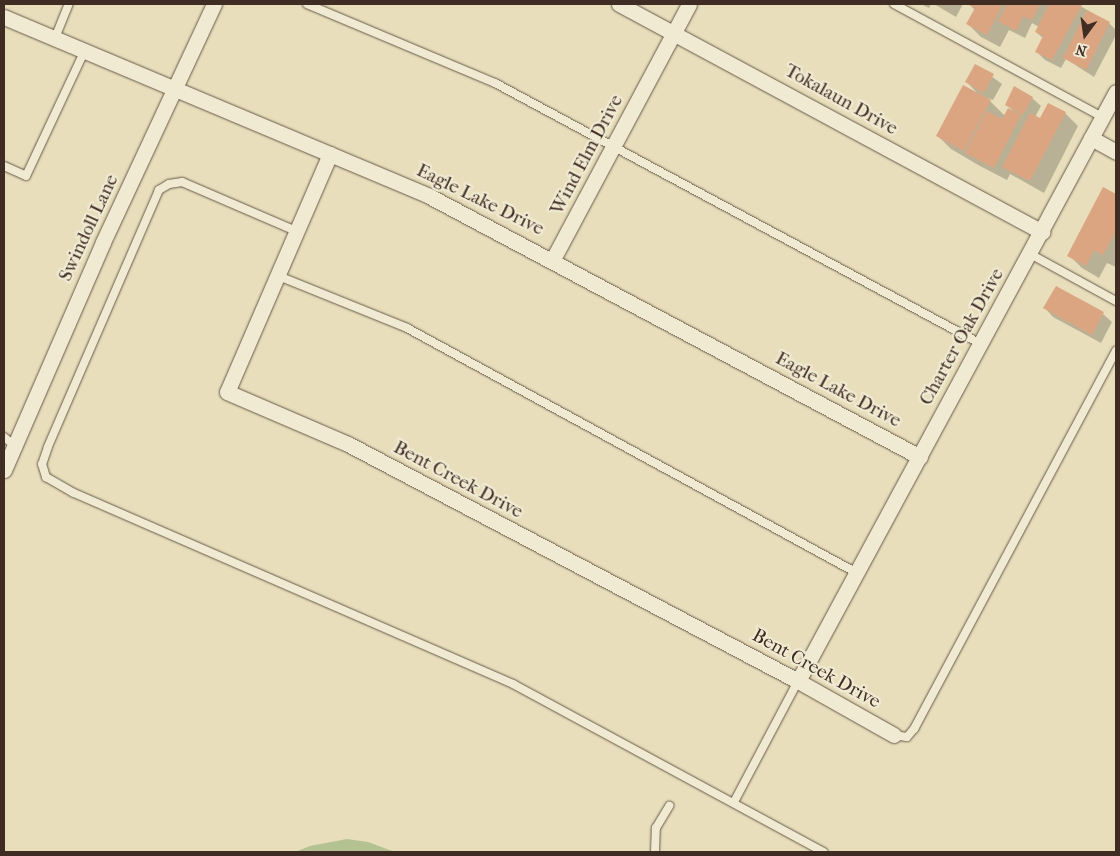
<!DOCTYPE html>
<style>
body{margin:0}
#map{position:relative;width:1120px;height:856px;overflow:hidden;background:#e8debb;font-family:"IM FELL French Canon",serif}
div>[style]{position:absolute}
.green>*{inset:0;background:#b4c292}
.shadow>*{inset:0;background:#0003}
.building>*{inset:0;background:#dca582}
.roads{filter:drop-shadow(0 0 1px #695849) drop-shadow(0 0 1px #695849)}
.service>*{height:8px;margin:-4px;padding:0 4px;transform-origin:4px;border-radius:4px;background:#f0ead3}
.minor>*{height:15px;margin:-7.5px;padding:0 7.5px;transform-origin:7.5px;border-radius:7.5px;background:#f0ead3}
span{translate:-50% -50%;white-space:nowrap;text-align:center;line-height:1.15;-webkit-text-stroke:4.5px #f0ead3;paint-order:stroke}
.street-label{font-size:19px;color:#3f2c23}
.frame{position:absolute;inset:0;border:5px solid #3f2c23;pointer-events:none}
.north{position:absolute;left:1060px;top:10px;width:50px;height:50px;-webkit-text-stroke:4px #f0ead3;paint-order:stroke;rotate:194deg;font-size:14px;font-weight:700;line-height:20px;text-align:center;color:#3f2c23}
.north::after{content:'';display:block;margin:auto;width:18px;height:22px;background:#3f2c23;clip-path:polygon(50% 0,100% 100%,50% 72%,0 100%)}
</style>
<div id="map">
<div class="green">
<div style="clip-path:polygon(347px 839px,368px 842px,395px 852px,295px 852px,310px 846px)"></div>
</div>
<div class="shadow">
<div style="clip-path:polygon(921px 4px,931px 4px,929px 8px)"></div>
<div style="clip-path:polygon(934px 4px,963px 4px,956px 17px)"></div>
<div style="clip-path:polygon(969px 4px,1077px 4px,1109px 23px,1116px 30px,1116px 35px,1094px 77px,1066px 59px,1061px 68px,1045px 60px,1036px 51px,1043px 38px,1036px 32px,1039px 27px,1032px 23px,1025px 38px,1009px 30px,1000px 47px,981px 37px,968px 24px,975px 10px)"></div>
<div style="clip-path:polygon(976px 65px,1002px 84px,993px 100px,987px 98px,1005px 116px,1014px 112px,1006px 104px,1032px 98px,1041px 106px,1035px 117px,1040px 120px,1065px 113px,1078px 126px,1044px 193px,1010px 174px,1007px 180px,980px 166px,951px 149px,938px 136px,978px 94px,967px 82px)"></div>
<div style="clip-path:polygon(1104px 189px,1116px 196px,1116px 267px,1107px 263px,1099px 278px,1082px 268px,1069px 255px)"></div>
<div style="clip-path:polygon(1056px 287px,1103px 314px,1112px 322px,1101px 343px,1053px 317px,1045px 308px)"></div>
</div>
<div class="building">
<div style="clip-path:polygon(967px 4px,1003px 4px,987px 35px,966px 24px,975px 8px)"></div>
<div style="clip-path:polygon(1007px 4px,1040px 4px,1032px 20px,1023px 16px,1016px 31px,998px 21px)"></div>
<div style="clip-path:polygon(1049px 4px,1082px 5px,1052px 60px,1035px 52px,1043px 36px,1035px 32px)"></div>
<div style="clip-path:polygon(1087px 10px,1110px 22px,1086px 70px,1063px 58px)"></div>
<div style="clip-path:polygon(975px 64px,994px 74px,984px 93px,965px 82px)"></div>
<div style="clip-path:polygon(963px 85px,991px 100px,964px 151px,936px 136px)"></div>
<div style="clip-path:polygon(1014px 86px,1033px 97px,1023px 115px,1005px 105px)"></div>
<div style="clip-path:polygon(1048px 103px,1066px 112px,1030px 181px,1002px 167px,1030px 113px,1040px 118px)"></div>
<div style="clip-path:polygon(1008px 108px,1021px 115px,994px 168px,965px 153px,987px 111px,1002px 119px)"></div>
<div style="clip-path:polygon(1103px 187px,1116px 194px,1116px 231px,1103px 255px,1094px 250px,1086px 266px,1067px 256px)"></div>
<div style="clip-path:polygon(1056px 286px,1104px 312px,1092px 335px,1043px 308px)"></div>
</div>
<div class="roads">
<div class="service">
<div style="left:307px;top:4px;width:204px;rotate:22.8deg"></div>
<div style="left:495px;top:83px;width:552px;rotate:28.24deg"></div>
<div style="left:894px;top:4px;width:237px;rotate:28.5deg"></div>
<div style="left:55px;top:38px;width:37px;rotate:-68deg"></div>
<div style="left:4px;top:166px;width:24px;rotate:24deg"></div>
<div style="left:26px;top:176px;width:139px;rotate:-64.9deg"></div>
<div style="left:296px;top:231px;width:124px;rotate:-156.7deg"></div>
<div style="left:182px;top:182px;width:13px;rotate:171deg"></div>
<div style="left:169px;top:184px;width:12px;rotate:149deg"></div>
<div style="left:159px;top:190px;width:280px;rotate:113.4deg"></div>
<div style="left:48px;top:447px;width:18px;rotate:109deg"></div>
<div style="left:42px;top:464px;width:14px;rotate:73deg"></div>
<div style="left:46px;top:477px;width:32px;rotate:30deg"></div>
<div style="left:74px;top:493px;width:479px;rotate:23.5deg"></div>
<div style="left:513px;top:684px;width:353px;rotate:28.4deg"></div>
<div style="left:1030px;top:254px;width:98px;rotate:28.7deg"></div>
<div style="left:276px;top:275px;width:141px;rotate:22deg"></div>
<div style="left:407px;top:328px;width:512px;rotate:28.57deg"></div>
<div style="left:4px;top:437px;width:14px;rotate:39deg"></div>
<div style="left:894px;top:735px;width:13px;rotate:9deg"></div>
<div style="left:907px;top:737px;width:11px;rotate:-49deg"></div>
<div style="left:914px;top:729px;width:429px;rotate:-61.9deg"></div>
<div style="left:734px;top:802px;width:137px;rotate:-62.1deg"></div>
<div style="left:655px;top:852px;width:24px;rotate:-88deg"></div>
<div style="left:656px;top:828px;width:26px;rotate:-59deg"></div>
</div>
<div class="minor">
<div style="left:619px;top:4px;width:481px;rotate:28.3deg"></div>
<div style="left:4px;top:17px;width:461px;rotate:22.8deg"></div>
<div style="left:429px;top:196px;width:556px;rotate:27.99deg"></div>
<div style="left:1091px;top:138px;width:29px;rotate:29deg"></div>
<div style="left:330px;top:154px;width:259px;rotate:113.4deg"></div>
<div style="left:227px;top:392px;width:132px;rotate:23.3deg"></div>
<div style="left:348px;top:444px;width:509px;rotate:27.77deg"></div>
<div style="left:798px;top:681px;width:110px;rotate:29.4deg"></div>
<div style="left:553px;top:259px;width:289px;rotate:-61.9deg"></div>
<div style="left:4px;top:470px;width:249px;rotate:-66.5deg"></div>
<div style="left:103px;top:242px;width:263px;rotate:-65deg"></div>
<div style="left:798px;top:681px;width:669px;rotate:-61.64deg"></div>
</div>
</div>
<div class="street-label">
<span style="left:841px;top:100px;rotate:29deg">Tokalaun Drive</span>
<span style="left:587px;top:155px;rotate:-62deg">Wind Elm Drive</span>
<span style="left:480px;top:200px;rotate:26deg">Eagle Lake Drive</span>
<span style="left:89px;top:228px;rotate:-65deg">Swindoll Lane</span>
<span style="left:962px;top:337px;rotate:-61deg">Charter Oak Drive</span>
<span style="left:838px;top:390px;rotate:28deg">Eagle Lake Drive</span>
<span style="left:458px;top:480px;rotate:28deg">Bent Creek Drive</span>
<span style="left:816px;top:669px;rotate:29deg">Bent Creek Drive</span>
</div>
<div class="frame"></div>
<div class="north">N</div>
</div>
